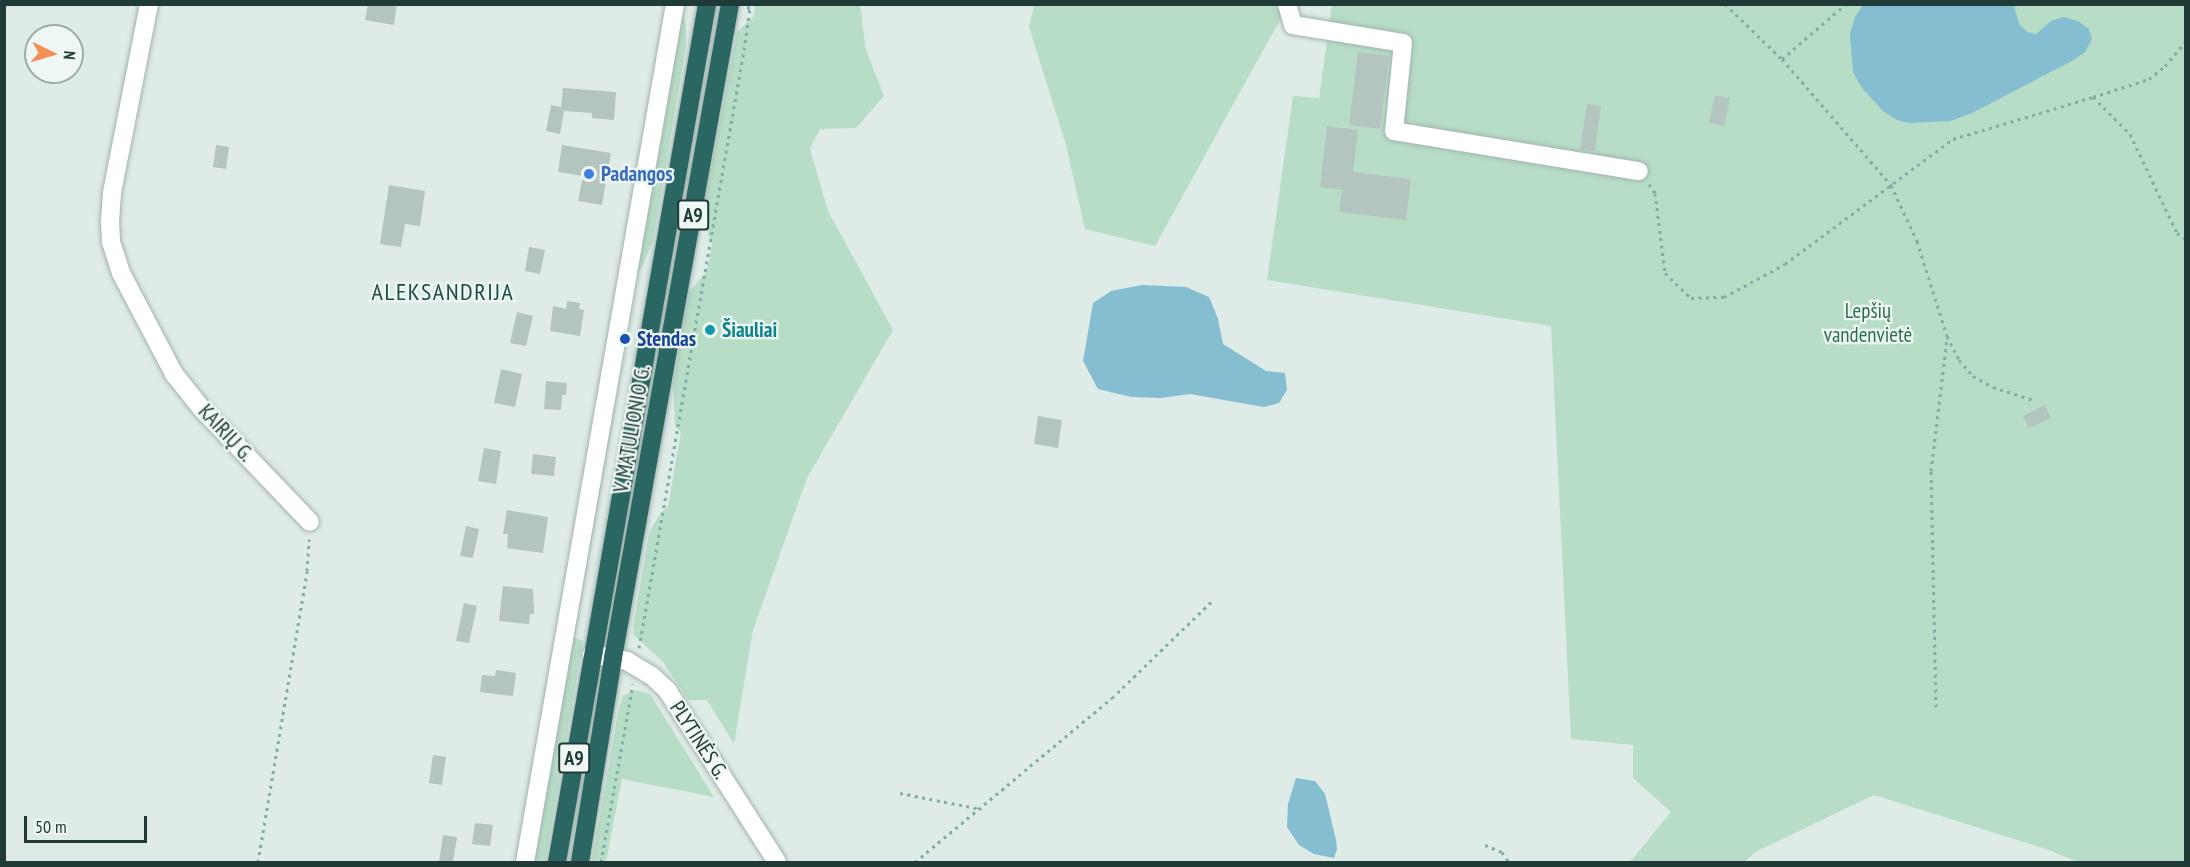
<!DOCTYPE html>
<meta charset="utf-8">
<style>
body{margin:0}
#map{position:relative;width:2190px;height:867px;overflow:hidden;background:#dfebe7;font-family:"PT Sans Narrow",sans-serif}
div>[style]{position:absolute}
.green>*{inset:0;background:#b7ddc6}
.water>*{inset:0;background:#85bdd1}
.building>*{inset:0;background:#b4c5c0}
.path>*{height:3px;margin-top:-1.5px;transform-origin:0;background:repeating-linear-gradient(90deg,#7fafa6 0 3px,transparent 0 7.5px)}
.roads{filter:drop-shadow(0 0 2px #a2b3af) drop-shadow(0 0 2px #a2b3af)}
.street>*{height:18px;margin:-9px;padding:0 9px;transform-origin:9px;border-radius:9px;background:#fff}
.highway>*{height:18px;margin:-9px;padding:0 9px;transform-origin:9px;border-radius:9px;background:#2b6762}
.dots>*{width:16px;height:16px;translate:-50% -50%;box-sizing:border-box;border:3px solid #eff7f4;border-radius:50%}
span{translate:-50% -50%;white-space:nowrap;text-align:center;line-height:1.15;-webkit-text-stroke:4.5px #eff7f4;paint-order:stroke}
.shield-label span{padding:2px 4px;background:#eff7f4;border:2px solid;border-radius:4px;-webkit-text-stroke-width:0}
.shield-label{font-size:20px;color:#203b37;font-weight:700}
.shop-label{font-size:21px;color:#366cbe;font-weight:700}
.left{translate:0 -50%;text-align:left}
.park-label{font-size:21px;color:#29724e}
.culture-label{font-size:21px;color:#0d838f;font-weight:700}
.transit-label{font-size:21px;color:#164399;font-weight:700}
.street-label{font-size:21px;color:#203b37}
.quarter-label{font-size:24px;color:#1c4d47;letter-spacing:1.5px}
.frame{position:absolute;inset:0;border:6px solid #203b37;pointer-events:none}
.north{position:absolute;left:24px;top:24px;width:60px;height:60px;box-sizing:border-box;background:#eff7f4;border:2px solid #9caca8;border-radius:50%;rotate:95deg;font-size:16px;font-weight:700;line-height:24px;text-align:center;color:#203b37}
.north::after{content:'';display:block;margin:auto;width:21px;height:27px;background:#f48e53;clip-path:polygon(50% 0,100% 100%,50% 72%,0 100%)}
.scale{position:absolute;left:24px;top:816px;width:123px;height:27px;box-sizing:border-box;border:3px solid #203b37;border-top:0;padding-left:8px;font-size:18px;line-height:21px;white-space:nowrap;color:#203b37;-webkit-text-stroke:4px #eff7f4;paint-order:stroke}
</style>
<div id="map">
<div class="green">
<div style="clip-path:polygon(755px 5px,860px 5px,866px 50px,884px 96px,856px 128px,820px 129px,810px 149px,828px 211px,893px 330px,807px 478px,753px 630px,734px 744px,707px 700px,688px 700px,663px 662px,634px 635px,633px 627px,649px 533px,660px 514px,668px 506px,681px 433px,675px 426px,673px 385px,689px 292px,707px 271px,712px 245px,702px 216px,737px 32px,754px 16px)"></div>
<div style="clip-path:polygon(1034px 5px,1277px 5px,1281px 18px,1155px 246px,1085px 229px,1066px 145px,1029px 27px)"></div>
<div style="clip-path:polygon(1332px 5px,2185px 5px,2185px 862px,2077px 862px,2049px 850px,1874px 795px,1755px 852px,1745px 862px,1630px 862px,1671px 812px,1633px 778px,1633px 745px,1571px 739px,1551px 326px,1267px 280px,1293px 96px,1319px 98px)"></div>
<div style="clip-path:polygon(678px 16px,684px 18px,686px 25px,686px 47px,653px 241px,641px 269px,631px 282px,663px 134px)"></div>
<div style="clip-path:polygon(613px 387px,615px 408px,574px 637px,583px 641px,545px 862px,530px 862px,543px 794px,549px 782px)"></div>
<div style="clip-path:polygon(636px 690px,650px 694px,714px 797px,622px 779px,606px 862px,592px 862px,618px 712px,623px 696px)"></div>
</div>
<div class="water">
<div style="clip-path:polygon(1863px 5px,2014px 5px,2019px 24px,2027px 32px,2036px 34px,2051px 21px,2063px 17px,2078px 21px,2089px 29px,2092px 39px,2085px 52px,2072px 61px,1972px 113px,1950px 121px,1910px 123px,1897px 120px,1883px 111px,1862px 88px,1853px 72px,1850px 34px,1855px 17px)"></div>
<div style="clip-path:polygon(1142px 285px,1186px 287px,1209px 297px,1218px 319px,1223px 344px,1266px 371px,1285px 373px,1287px 390px,1279px 403px,1264px 407px,1190px 394px,1161px 398px,1131px 397px,1098px 389px,1083px 361px,1093px 303px,1111px 291px)"></div>
<div style="clip-path:polygon(1296px 778px,1315px 781px,1325px 794px,1336px 840px,1337px 849px,1334px 858px,1314px 854px,1299px 845px,1287px 827px,1288px 804px)"></div>
</div>
<div class="building">
<div style="clip-path:polygon(368px 4px,397px 4px,394px 25px,365px 20px)"></div>
<div style="clip-path:polygon(1358px 52px,1389px 56px,1380px 129px,1349px 125px)"></div>
<div style="clip-path:polygon(563px 88px,616px 92px,614px 120px,592px 118px,592px 113px,564px 111px,560px 134px,546px 131px,551px 105px,561px 107px)"></div>
<div style="clip-path:polygon(1715px 95px,1730px 98px,1724px 126px,1709px 123px)"></div>
<div style="clip-path:polygon(1587px 104px,1601px 106px,1595px 151px,1580px 149px)"></div>
<div style="clip-path:polygon(1327px 126px,1358px 130px,1353px 172px,1411px 179px,1406px 220px,1339px 212px,1342px 190px,1320px 187px)"></div>
<div style="clip-path:polygon(216px 145px,229px 147px,226px 169px,213px 167px)"></div>
<div style="clip-path:polygon(562px 145px,611px 153px,602px 205px,578px 201px,583px 176px,558px 172px)"></div>
<div style="clip-path:polygon(389px 185px,425px 191px,420px 226px,405px 224px,401px 247px,380px 244px)"></div>
<div style="clip-path:polygon(529px 247px,545px 250px,540px 274px,525px 271px)"></div>
<div style="clip-path:polygon(567px 301px,580px 303px,579px 309px,584px 310px,580px 336px,550px 331px,553px 306px,566px 309px)"></div>
<div style="clip-path:polygon(517px 312px,533px 316px,526px 346px,510px 343px)"></div>
<div style="clip-path:polygon(501px 369px,522px 374px,515px 407px,494px 403px)"></div>
<div style="clip-path:polygon(546px 381px,567px 383px,566px 395px,562px 395px,561px 410px,544px 409px)"></div>
<div style="clip-path:polygon(2045px 405px,2051px 418px,2029px 428px,2023px 416px)"></div>
<div style="clip-path:polygon(1038px 416px,1062px 420px,1058px 448px,1034px 444px)"></div>
<div style="clip-path:polygon(484px 448px,501px 451px,496px 484px,478px 481px)"></div>
<div style="clip-path:polygon(533px 454px,556px 457px,554px 476px,531px 474px)"></div>
<div style="clip-path:polygon(507px 510px,548px 517px,543px 553px,507px 548px,508px 534px,503px 534px)"></div>
<div style="clip-path:polygon(466px 526px,479px 529px,473px 558px,460px 556px)"></div>
<div style="clip-path:polygon(503px 586px,533px 589px,534px 614px,530px 614px,529px 624px,499px 621px)"></div>
<div style="clip-path:polygon(464px 603px,477px 606px,469px 643px,456px 641px)"></div>
<div style="clip-path:polygon(496px 670px,516px 673px,513px 696px,480px 692px,482px 675px,495px 676px)"></div>
<div style="clip-path:polygon(433px 755px,446px 757px,442px 785px,429px 783px)"></div>
<div style="clip-path:polygon(475px 823px,493px 825px,490px 846px,472px 844px)"></div>
<div style="clip-path:polygon(443px 835px,457px 837px,453px 862px,439px 862px)"></div>
</div>
<div class="path">
<div style="left:1725px;top:4px;width:79px;rotate:44deg"></div>
<div style="left:1782px;top:59px;width:167px;rotate:49.1deg"></div>
<div style="left:1891px;top:185px;width:62px;rotate:65.1deg"></div>
<div style="left:1917px;top:241px;width:100px;rotate:72.5deg"></div>
<div style="left:1947px;top:336px;width:27px;rotate:63deg"></div>
<div style="left:1959px;top:360px;width:21px;rotate:49deg"></div>
<div style="left:1973px;top:376px;width:23px;rotate:29deg"></div>
<div style="left:1993px;top:387px;width:42px;rotate:18deg"></div>
<div style="left:1782px;top:59px;width:84px;rotate:-40.7deg"></div>
<div style="left:2093px;top:97px;width:59px;rotate:-17.8deg"></div>
<div style="left:2149px;top:79px;width:21px;rotate:-39deg"></div>
<div style="left:2165px;top:66px;width:33px;rotate:-50deg"></div>
<div style="left:1649px;top:184px;width:11px;rotate:56deg"></div>
<div style="left:1655px;top:193px;width:81px;rotate:82.9deg"></div>
<div style="left:1665px;top:273px;width:36px;rotate:44deg"></div>
<div style="left:1691px;top:298px;width:33px;rotate:-2deg"></div>
<div style="left:1724px;top:297px;width:69px;rotate:-28.4deg"></div>
<div style="left:1785px;top:264px;width:209px;rotate:-36.7deg"></div>
<div style="left:1953px;top:139px;width:146px;rotate:-16.7deg"></div>
<div style="left:2093px;top:97px;width:52px;rotate:45deg"></div>
<div style="left:2130px;top:134px;width:110px;rotate:64.6deg"></div>
<div style="left:2177px;top:233px;width:11px;rotate:34deg"></div>
<div style="left:639px;top:648px;width:607px;rotate:-80.04deg"></div>
<div style="left:744px;top:50px;width:42px;rotate:-81.9deg"></div>
<div style="left:750px;top:8px;width:4px;rotate:-166deg"></div>
<div style="left:1936px;top:707px;width:236px;rotate:-91.2deg"></div>
<div style="left:1931px;top:471px;width:134px;rotate:-83.1deg"></div>
<div style="left:900px;top:793px;width:83px;rotate:11.2deg"></div>
<div style="left:1485px;top:845px;width:18px;rotate:22deg"></div>
<div style="left:1502px;top:852px;width:12px;rotate:55deg"></div>
<div style="left:258px;top:862px;width:295px;rotate:-80.4deg"></div>
<div style="left:307px;top:571px;width:32px;rotate:-86deg"></div>
<div style="left:601px;top:862px;width:181px;rotate:-79.8deg"></div>
<div style="left:915px;top:862px;width:256px;rotate:-39.8deg"></div>
<div style="left:1112px;top:698px;width:142px;rotate:-44.1deg"></div>
</div>
<div class="roads">
<div class="street">
<div style="left:149px;top:4px;width:193px;rotate:101.1deg"></div>
<div style="left:112px;top:193px;width:28px;rotate:94deg"></div>
<div style="left:110px;top:221px;width:21px;rotate:87deg"></div>
<div style="left:111px;top:242px;width:33px;rotate:72deg"></div>
<div style="left:121px;top:273px;width:114px;rotate:62.3deg"></div>
<div style="left:174px;top:374px;width:45px;rotate:51.3deg"></div>
<div style="left:202px;top:409px;width:156px;rotate:46.3deg"></div>
<div style="left:1287px;top:4px;width:22px;rotate:74deg"></div>
<div style="left:1293px;top:25px;width:111px;rotate:9.3deg"></div>
<div style="left:1403px;top:43px;width:88px;rotate:95.8deg"></div>
<div style="left:1394px;top:131px;width:248px;rotate:9.3deg"></div>
<div style="left:592px;top:654px;width:36px;rotate:11deg"></div>
<div style="left:627px;top:661px;width:29px;rotate:31deg"></div>
<div style="left:652px;top:676px;width:21px;rotate:43deg"></div>
<div style="left:667px;top:690px;width:204px;rotate:57.4deg"></div>
<div style="left:525px;top:862px;width:871px;rotate:-80.08deg"></div>
</div>
<div class="highway">
<div style="left:557px;top:862px;width:871px;rotate:-80.08deg"></div>
<div style="left:580px;top:862px;width:207px;rotate:-80.8deg"></div>
<div style="left:613px;top:658px;width:664px;rotate:-79.86deg"></div>
</div>
</div>
<div class="dots">
<div style="left:589px;top:174px;background:#3f7fe0"></div>
<div style="left:710px;top:330px;background:#0f9aa8"></div>
<div style="left:625px;top:339px;background:#1a4fb4"></div>
</div>
<div class="shield-label">
<span style="left:693px;top:215px">A9</span>
<span style="left:574px;top:758px">A9</span>
</div>
<div class="shop-label">
<span class="left" style="left:601px;top:174px">Padangos</span>
</div>
<div class="park-label">
<span style="left:1868px;top:323px">Lepšių<br>vandenvietė</span>
</div>
<div class="culture-label">
<span class="left" style="left:722px;top:330px">Šiauliai</span>
</div>
<div class="transit-label">
<span class="left" style="left:637px;top:339px">Stendas</span>
</div>
<div class="street-label">
<span style="left:632px;top:429px;rotate:-80deg">V. MATULIONIO G.</span>
<span style="left:226px;top:433px;rotate:47deg">KAIRIŲ G.</span>
<span style="left:699px;top:740px;rotate:57deg">PLYTINĖS G.</span>
</div>
<div class="quarter-label">
<span style="left:443px;top:292px">ALEKSANDRIJA</span>
</div>
<div class="frame"></div>
<div class="north">N</div>
<div class="scale">50 m</div>
</div>
